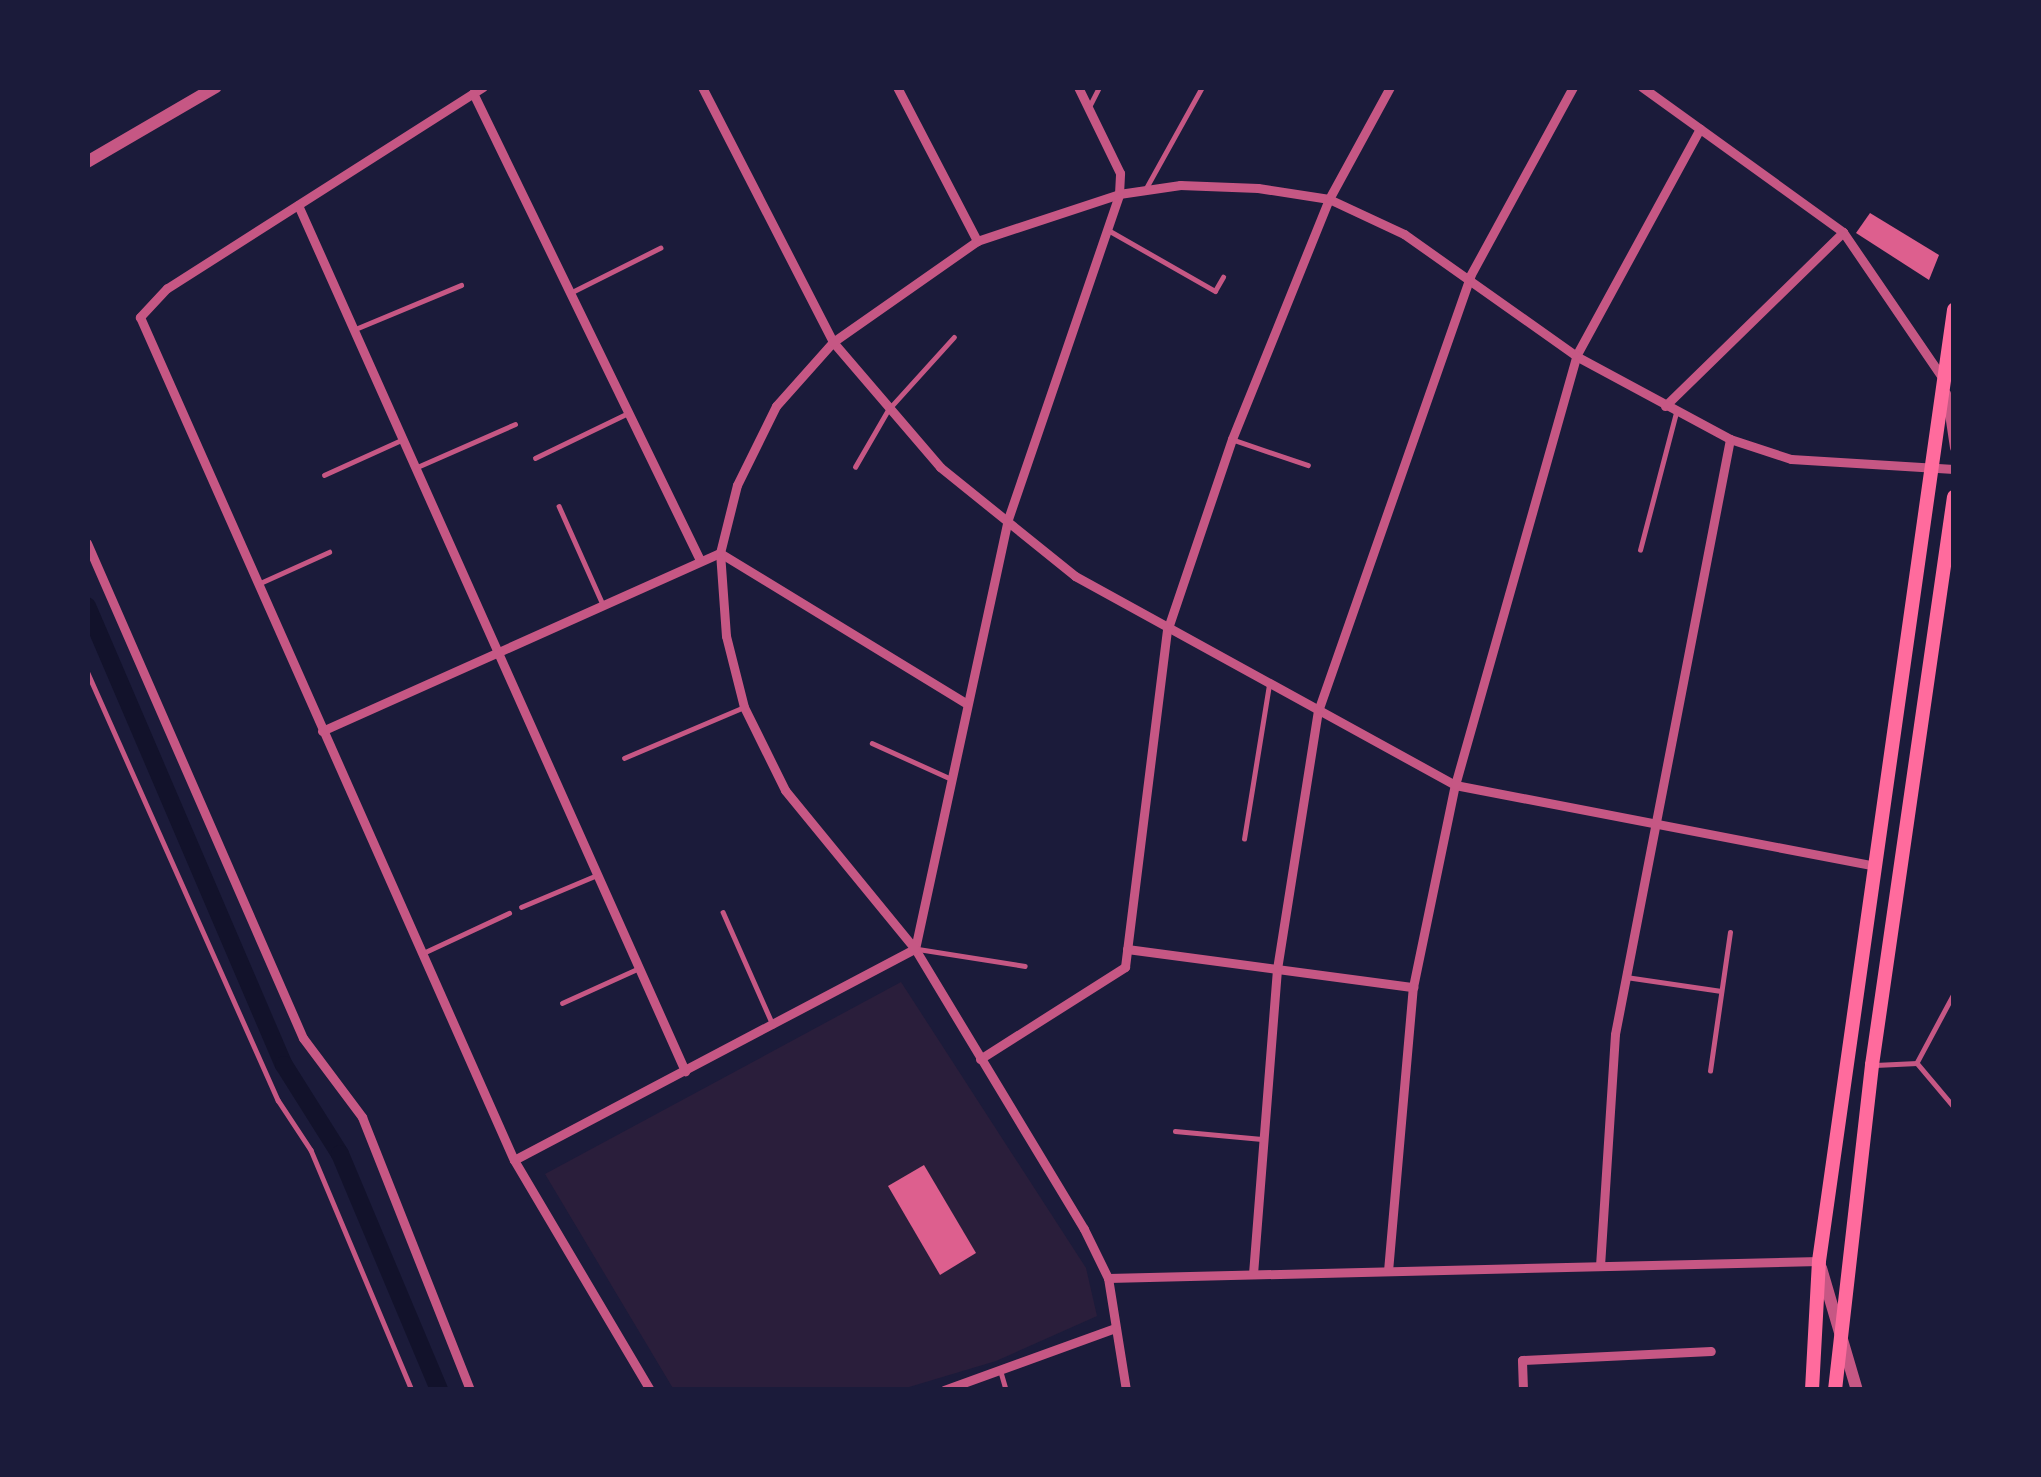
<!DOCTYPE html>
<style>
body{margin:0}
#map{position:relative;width:2041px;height:1477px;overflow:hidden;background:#1b1b3a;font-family:"Golos Text",sans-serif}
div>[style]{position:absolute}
.green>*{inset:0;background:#2a1e3b}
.canal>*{height:18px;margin:-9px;padding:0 9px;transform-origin:9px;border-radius:9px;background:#12122b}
.building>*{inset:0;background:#dd5f8e}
.service>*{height:4.5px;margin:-2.25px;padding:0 2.25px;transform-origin:2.25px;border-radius:2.25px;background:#c65784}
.minor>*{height:9px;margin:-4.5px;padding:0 4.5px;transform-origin:4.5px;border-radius:4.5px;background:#c65784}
.tertiary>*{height:12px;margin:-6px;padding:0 6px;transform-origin:6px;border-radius:6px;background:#c65784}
.secondary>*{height:14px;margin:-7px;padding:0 7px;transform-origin:7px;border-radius:7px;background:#ff6b9d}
span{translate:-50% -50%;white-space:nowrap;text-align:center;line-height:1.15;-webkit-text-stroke:9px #1b1b3a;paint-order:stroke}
.frame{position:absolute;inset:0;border:90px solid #1b1b3a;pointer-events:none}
</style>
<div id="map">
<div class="green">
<div style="clip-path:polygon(901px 982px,1086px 1268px,1097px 1316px,996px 1361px,899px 1390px,674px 1390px,545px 1174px)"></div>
</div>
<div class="canal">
<div style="left:87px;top:606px;width:499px;rotate:66.8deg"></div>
<div style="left:284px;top:1065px;width:105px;rotate:57.8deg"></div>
<div style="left:340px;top:1154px;width:256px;rotate:67.2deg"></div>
</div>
<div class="building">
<div style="clip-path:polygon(1870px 213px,1939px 255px,1929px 280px,1856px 233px)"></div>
<div style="clip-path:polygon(924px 1165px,976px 1253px,940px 1275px,888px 1186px)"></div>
</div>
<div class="service">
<div style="left:1088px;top:109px;width:25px;rotate:-63deg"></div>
<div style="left:1145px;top:190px;width:118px;rotate:-61deg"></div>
<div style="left:1110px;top:231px;width:121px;rotate:29.7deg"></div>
<div style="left:1215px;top:291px;width:16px;rotate:-60deg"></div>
<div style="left:570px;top:293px;width:101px;rotate:-26.6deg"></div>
<div style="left:353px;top:330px;width:117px;rotate:-22.6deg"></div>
<div style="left:1234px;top:440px;width:78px;rotate:18.7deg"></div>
<div style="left:535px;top:458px;width:103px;rotate:-25.8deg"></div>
<div style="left:855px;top:467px;width:66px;rotate:-59.9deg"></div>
<div style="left:888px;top:410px;width:98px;rotate:-47.9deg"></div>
<div style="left:415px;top:468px;width:109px;rotate:-23.7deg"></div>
<div style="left:324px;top:475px;width:85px;rotate:-24.4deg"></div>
<div style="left:559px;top:506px;width:105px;rotate:65.9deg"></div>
<div style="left:1640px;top:550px;width:142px;rotate:-75.3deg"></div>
<div style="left:258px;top:584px;width:78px;rotate:-24.3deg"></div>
<div style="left:87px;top:671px;width:470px;rotate:66deg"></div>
<div style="left:278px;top:1100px;width:60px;rotate:56.6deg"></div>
<div style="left:311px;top:1150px;width:260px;rotate:67.2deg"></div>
<div style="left:872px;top:743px;width:85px;rotate:24.4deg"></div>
<div style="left:624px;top:758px;width:130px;rotate:-23deg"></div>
<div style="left:1244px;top:839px;width:156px;rotate:-80.8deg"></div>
<div style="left:521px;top:907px;width:82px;rotate:-22.8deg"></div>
<div style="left:723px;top:912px;width:124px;rotate:66.1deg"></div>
<div style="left:918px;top:949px;width:108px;rotate:9deg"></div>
<div style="left:421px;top:954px;width:97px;rotate:-25deg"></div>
<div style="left:1626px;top:977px;width:96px;rotate:8.4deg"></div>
<div style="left:1954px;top:994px;width:78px;rotate:118.2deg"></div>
<div style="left:1917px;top:1063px;width:57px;rotate:49.9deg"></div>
<div style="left:562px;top:1003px;width:85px;rotate:-24.4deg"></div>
<div style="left:1875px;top:1065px;width:42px;rotate:-2.7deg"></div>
<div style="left:1710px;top:1071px;width:140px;rotate:-81.8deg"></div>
<div style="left:1175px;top:1131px;width:87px;rotate:5.3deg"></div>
<div style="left:1001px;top:1372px;width:19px;rotate:74deg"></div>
</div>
<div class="minor">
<div style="left:483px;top:87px;width:375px;rotate:147.5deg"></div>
<div style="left:167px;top:288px;width:40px;rotate:133deg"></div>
<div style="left:140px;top:317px;width:922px;rotate:66.08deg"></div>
<div style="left:514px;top:1160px;width:267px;rotate:59.4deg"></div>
<div style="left:702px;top:87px;width:287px;rotate:62.8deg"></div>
<div style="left:833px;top:342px;width:165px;rotate:49.4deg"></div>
<div style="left:940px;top:467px;width:174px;rotate:38.9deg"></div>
<div style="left:1075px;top:576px;width:434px;rotate:28.8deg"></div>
<div style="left:1455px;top:785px;width:428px;rotate:10.9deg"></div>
<div style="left:897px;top:87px;width:174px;rotate:62.5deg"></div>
<div style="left:1642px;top:87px;width:248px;rotate:35.8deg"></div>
<div style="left:1843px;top:232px;width:176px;rotate:55.7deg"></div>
<div style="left:473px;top:93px;width:517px;rotate:64.08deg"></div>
<div style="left:298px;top:205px;width:949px;rotate:65.92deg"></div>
<div style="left:1946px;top:393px;width:55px;rotate:81.6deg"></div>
<div style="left:1665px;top:406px;width:249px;rotate:-44.3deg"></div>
<div style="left:87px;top:543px;width:540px;rotate:66.43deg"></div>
<div style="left:303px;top:1038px;width:99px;rotate:53.2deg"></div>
<div style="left:362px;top:1117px;width:294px;rotate:68.4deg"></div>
<div style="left:322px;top:731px;width:436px;rotate:-24.1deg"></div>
<div style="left:720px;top:553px;width:288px;rotate:31.4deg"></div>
<div style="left:1127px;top:949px;width:289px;rotate:7.6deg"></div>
<div style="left:980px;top:1059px;width:172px;rotate:-32.4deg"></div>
<div style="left:1125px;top:967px;width:339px;rotate:-82.9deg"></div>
<div style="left:1167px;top:631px;width:203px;rotate:-71.3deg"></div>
<div style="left:1232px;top:439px;width:259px;rotate:-68deg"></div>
<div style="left:1329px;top:199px;width:128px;rotate:-61.4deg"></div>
<div style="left:514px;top:1160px;width:453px;rotate:-27.8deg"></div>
<div style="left:915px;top:949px;width:437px;rotate:-77.8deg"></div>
<div style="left:1007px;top:522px;width:347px;rotate:-71.1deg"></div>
<div style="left:1119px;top:194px;width:21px;rotate:-87deg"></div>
<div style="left:1120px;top:173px;width:96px;rotate:-116deg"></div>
<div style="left:1600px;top:1266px;width:232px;rotate:-86.3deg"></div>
<div style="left:1615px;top:1034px;width:606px;rotate:-79.06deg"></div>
<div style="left:1388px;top:1271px;width:285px;rotate:-85deg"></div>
<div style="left:1413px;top:987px;width:206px;rotate:-78.3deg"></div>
<div style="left:1455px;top:785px;width:446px;rotate:-74.2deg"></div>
<div style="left:1576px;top:356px;width:259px;rotate:-61.4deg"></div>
<div style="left:1253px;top:1274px;width:306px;rotate:-85.5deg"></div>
<div style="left:1277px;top:969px;width:261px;rotate:-81deg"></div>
<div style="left:1318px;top:711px;width:461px;rotate:-70.7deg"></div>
<div style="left:1470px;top:276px;width:215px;rotate:-61.4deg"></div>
<div style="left:1108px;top:1278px;width:711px;rotate:-1.37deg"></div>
<div style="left:944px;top:1390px;width:182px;rotate:-19.9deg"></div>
<div style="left:1126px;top:1390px;width:113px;rotate:-99.1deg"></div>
<div style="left:1108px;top:1278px;width:55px;rotate:-116.1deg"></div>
<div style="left:1084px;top:1229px;width:327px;rotate:-121.1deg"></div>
<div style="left:915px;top:949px;width:205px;rotate:-129.3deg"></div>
<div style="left:785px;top:790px;width:93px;rotate:-116.3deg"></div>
<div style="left:744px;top:707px;width:73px;rotate:-104.2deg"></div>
<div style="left:726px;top:636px;width:83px;rotate:-94.1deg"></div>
<div style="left:720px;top:553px;width:70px;rotate:-76deg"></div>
<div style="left:737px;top:485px;width:88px;rotate:-63.7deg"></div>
<div style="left:776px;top:406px;width:86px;rotate:-48.3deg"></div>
<div style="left:833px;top:342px;width:176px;rotate:-35deg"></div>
<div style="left:977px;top:241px;width:150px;rotate:-18.3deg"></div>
<div style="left:1119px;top:194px;width:62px;rotate:-8.4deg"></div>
<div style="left:1180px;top:185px;width:78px;rotate:2.2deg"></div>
<div style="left:1258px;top:188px;width:72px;rotate:8.8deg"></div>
<div style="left:1329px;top:199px;width:83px;rotate:25deg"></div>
<div style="left:1404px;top:234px;width:211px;rotate:35.3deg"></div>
<div style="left:1576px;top:356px;width:175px;rotate:28.3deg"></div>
<div style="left:1730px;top:439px;width:64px;rotate:18.2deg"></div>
<div style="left:1791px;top:459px;width:163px;rotate:3.5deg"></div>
<div style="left:1523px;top:1390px;width:30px;rotate:-92deg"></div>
<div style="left:1522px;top:1360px;width:189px;rotate:-2.7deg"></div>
</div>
<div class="tertiary">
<div style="left:87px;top:162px;width:149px;rotate:-30.2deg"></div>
<div style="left:1821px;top:1268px;width:127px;rotate:73.6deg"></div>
</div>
<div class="secondary">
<div style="left:1812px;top:1390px;width:129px;rotate:-86.9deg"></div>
<div style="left:1819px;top:1261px;width:961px;rotate:-81.92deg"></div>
<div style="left:1835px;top:1390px;width:327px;rotate:-83.5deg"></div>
<div style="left:1872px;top:1065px;width:574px;rotate:-81.79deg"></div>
</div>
<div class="frame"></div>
</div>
